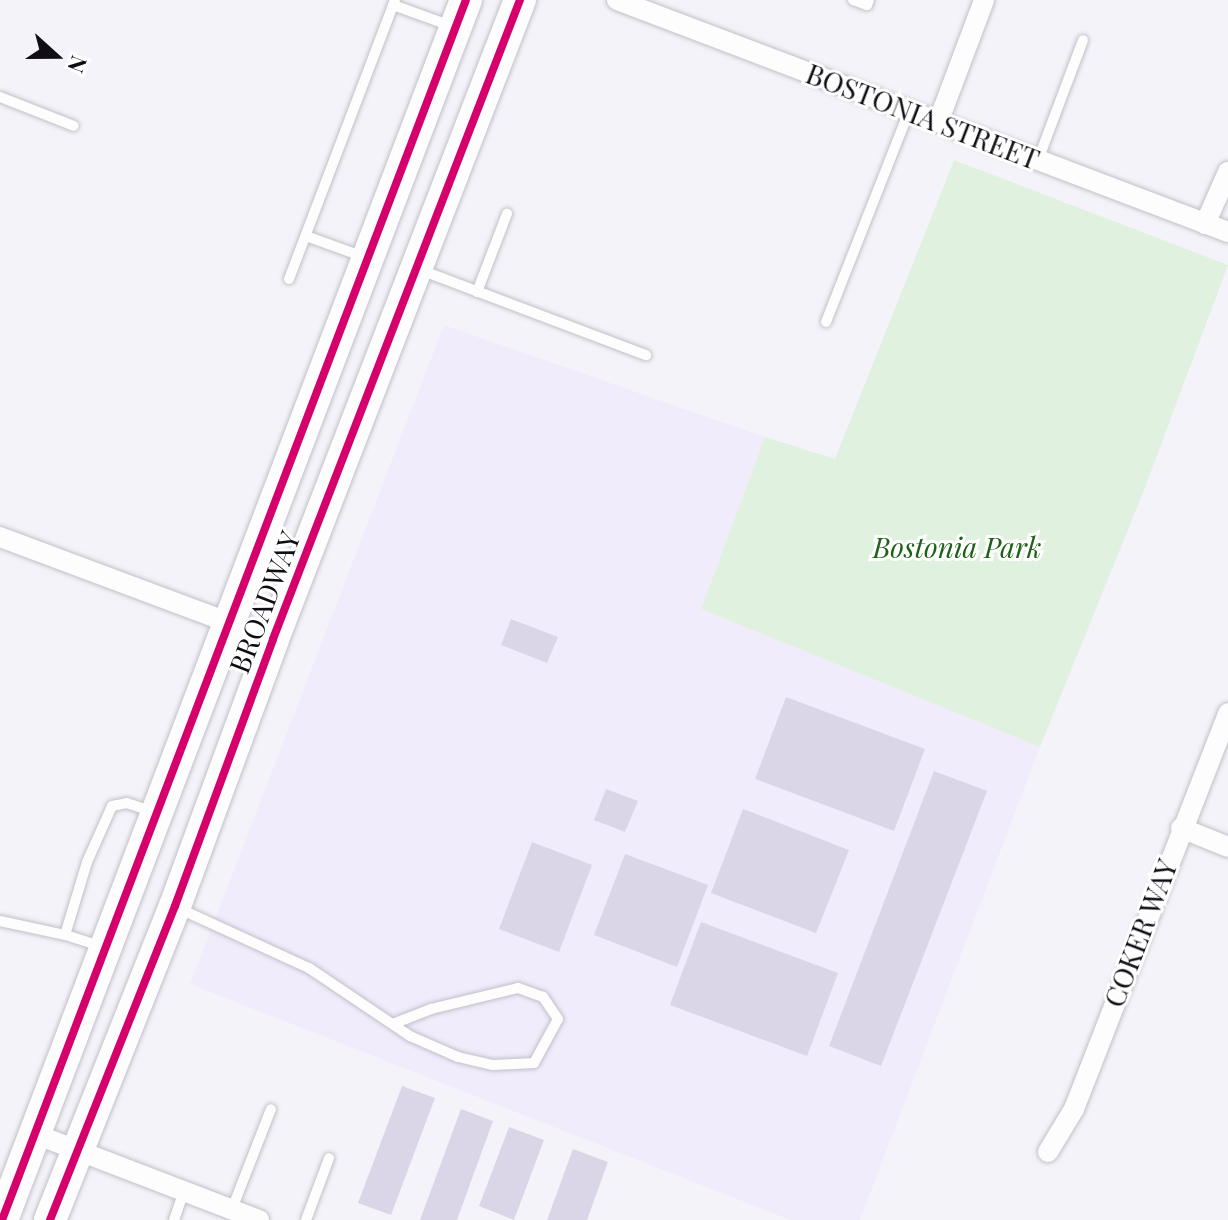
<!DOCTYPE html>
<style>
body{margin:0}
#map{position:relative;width:1228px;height:1220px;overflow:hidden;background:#f5f3fa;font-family:"Playfair Display",serif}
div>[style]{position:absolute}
.built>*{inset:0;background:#f1ecfc}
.green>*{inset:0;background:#e0f1e0}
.building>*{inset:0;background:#dbd6e7}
.roads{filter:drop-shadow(0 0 2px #c2c0c7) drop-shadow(0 0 2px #c2c0c7)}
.lane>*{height:10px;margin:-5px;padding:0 5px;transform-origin:5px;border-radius:5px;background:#fefdfe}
.street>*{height:20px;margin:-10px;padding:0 10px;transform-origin:10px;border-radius:10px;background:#fefdfe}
.primary>*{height:32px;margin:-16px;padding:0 16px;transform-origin:16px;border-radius:16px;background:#fefdfe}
.cycleway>*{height:8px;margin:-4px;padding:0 4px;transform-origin:4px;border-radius:4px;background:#d6006c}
span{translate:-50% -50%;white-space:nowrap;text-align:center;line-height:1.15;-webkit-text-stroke:6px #fff;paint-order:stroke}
.street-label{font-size:28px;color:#100e14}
.park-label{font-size:28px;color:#1d6117;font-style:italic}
.north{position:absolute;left:16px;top:16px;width:80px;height:80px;-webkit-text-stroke:6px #fff;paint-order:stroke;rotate:111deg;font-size:22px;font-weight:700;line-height:32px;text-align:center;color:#100e14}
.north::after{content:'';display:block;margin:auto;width:28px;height:36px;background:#100e14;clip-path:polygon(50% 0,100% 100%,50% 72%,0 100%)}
</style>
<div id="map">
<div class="built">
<div style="clip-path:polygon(444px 325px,765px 437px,701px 609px,1040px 747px,860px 1220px,790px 1220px,190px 984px)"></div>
</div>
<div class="green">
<div style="clip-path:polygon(954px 160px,1228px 265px,1146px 485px,1040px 747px,701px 609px,765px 437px,835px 459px)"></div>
</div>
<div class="building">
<div style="clip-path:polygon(511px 619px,558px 637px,547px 663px,501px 645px)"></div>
<div style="clip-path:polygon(786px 697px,925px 749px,894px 831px,755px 779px)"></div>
<div style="clip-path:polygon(934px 771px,987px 791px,881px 1066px,829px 1046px)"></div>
<div style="clip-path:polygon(606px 789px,638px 801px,625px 832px,594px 820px)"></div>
<div style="clip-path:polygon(743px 809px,849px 850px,816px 933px,711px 893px)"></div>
<div style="clip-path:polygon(532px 842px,592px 865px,559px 952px,499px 929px)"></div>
<div style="clip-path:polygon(625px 854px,708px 885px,677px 967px,594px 935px)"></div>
<div style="clip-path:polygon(701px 922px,838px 973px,807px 1056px,670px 1005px)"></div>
<div style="clip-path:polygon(402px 1086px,435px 1098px,391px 1215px,358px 1203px)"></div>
<div style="clip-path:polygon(461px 1109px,493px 1121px,457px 1220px,420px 1220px)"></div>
<div style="clip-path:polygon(509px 1127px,544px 1140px,514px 1220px,479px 1206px)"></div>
<div style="clip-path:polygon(573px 1149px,608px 1162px,587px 1220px,547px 1220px)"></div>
</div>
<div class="roads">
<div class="lane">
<div style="left:853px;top:0;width:15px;rotate:20deg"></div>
<div style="left:867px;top:5px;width:5px;rotate:-68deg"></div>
<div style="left:393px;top:5px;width:62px;rotate:19.9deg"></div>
<div style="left:0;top:97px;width:79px;rotate:21.4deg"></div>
<div style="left:1038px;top:160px;width:128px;rotate:-69.4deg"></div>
<div style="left:306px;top:236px;width:62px;rotate:19.9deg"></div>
<div style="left:418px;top:269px;width:244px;rotate:20.7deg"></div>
<div style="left:289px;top:279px;width:298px;rotate:-69.2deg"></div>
<div style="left:477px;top:292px;width:84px;rotate:-69deg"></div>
<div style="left:826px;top:322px;width:229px;rotate:-68.5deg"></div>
<div style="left:180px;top:909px;width:142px;rotate:24.6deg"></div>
<div style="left:309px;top:968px;width:122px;rotate:34deg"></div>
<div style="left:410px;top:1036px;width:52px;rotate:23.6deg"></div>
<div style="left:458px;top:1057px;width:36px;rotate:13deg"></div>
<div style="left:493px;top:1065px;width:41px;rotate:-2.8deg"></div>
<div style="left:534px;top:1063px;width:50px;rotate:-61.4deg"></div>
<div style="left:558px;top:1019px;width:27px;rotate:-124deg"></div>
<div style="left:543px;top:997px;width:27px;rotate:-160deg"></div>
<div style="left:518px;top:988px;width:89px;rotate:166.4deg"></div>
<div style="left:431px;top:1009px;width:41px;rotate:158.5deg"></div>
<div style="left:0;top:921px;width:66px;rotate:12.2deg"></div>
<div style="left:103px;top:947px;width:40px;rotate:-162deg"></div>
<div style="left:65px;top:935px;width:76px;rotate:-73.2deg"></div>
<div style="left:87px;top:862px;width:61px;rotate:-65.9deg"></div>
<div style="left:112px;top:806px;width:15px;rotate:-11deg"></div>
<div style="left:127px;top:803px;width:28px;rotate:19deg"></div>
<div style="left:232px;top:1209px;width:107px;rotate:-68.7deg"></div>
<div style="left:174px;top:1220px;width:31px;rotate:-71deg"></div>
<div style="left:306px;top:1220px;width:66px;rotate:-69.6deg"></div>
</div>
<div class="street">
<div style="left:617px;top:0;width:654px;rotate:20.79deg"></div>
<div style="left:939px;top:120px;width:128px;rotate:-69.4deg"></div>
<div style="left:1205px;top:224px;width:57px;rotate:-66.1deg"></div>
<div style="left:0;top:537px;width:291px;rotate:20.5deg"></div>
<div style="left:1181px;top:828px;width:51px;rotate:22deg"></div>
<div style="left:35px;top:1134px;width:240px;rotate:21deg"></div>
<div style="left:1048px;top:1152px;width:50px;rotate:-58.8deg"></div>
<div style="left:1074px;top:1109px;width:425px;rotate:-68.7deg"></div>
</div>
<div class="primary">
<div style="left:2px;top:1220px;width:1305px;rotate:-69.18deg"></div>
<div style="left:50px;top:1220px;width:338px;rotate:-68.3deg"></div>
<div style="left:175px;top:906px;width:284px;rotate:-69.8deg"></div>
<div style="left:273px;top:639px;width:685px;rotate:-68.87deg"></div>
</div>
</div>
<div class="cycleway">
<div style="left:2px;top:1220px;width:1305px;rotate:-69.18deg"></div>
<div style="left:50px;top:1220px;width:338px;rotate:-68.3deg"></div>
<div style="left:175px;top:906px;width:284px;rotate:-69.8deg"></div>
<div style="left:273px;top:639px;width:685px;rotate:-68.87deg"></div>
</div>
<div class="street-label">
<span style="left:923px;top:116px;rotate:21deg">BOSTONIA STREET</span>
<span style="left:264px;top:602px;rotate:-69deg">BROADWAY</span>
<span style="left:1140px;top:933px;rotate:-69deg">COKER WAY</span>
</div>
<div class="park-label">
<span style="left:957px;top:547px">Bostonia Park</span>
</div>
<div class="north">N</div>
</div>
